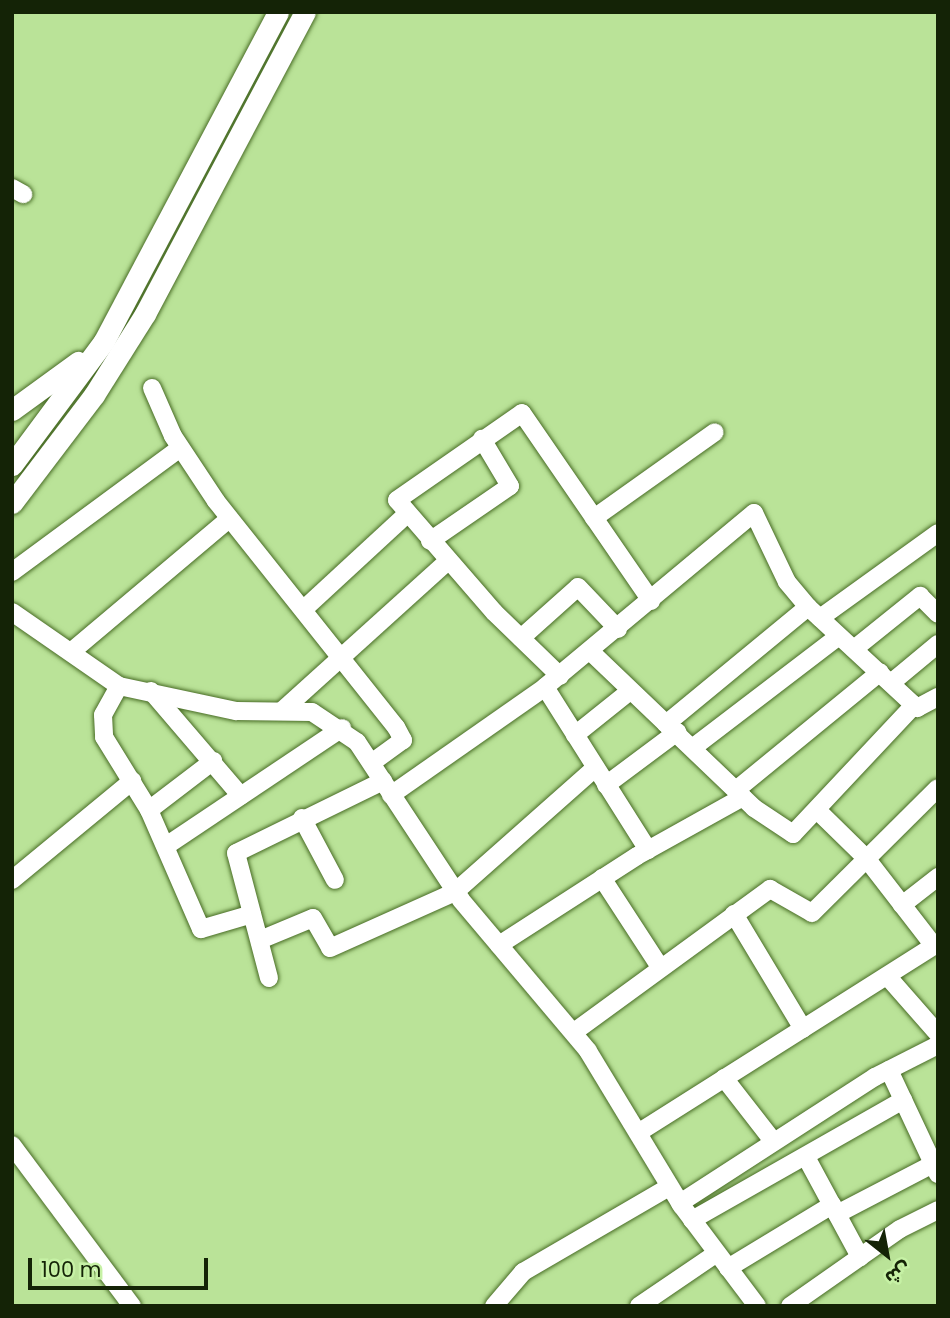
<!DOCTYPE html>
<meta charset="utf-8">
<style>
body{margin:0}
#map{position:relative;width:950px;height:1318px;overflow:hidden;background:#bae398;font-family:Poppins,"Noto Sans Arabic",sans-serif}
div>[style]{position:absolute}
.roads{filter:drop-shadow(0 0 2px #486c25) drop-shadow(0 0 2px #486c25)}
.minor>*{height:18px;margin:-9px;padding:0 9px;transform-origin:9px;border-radius:9px;background:#fff}
.major>*{height:21px;margin:-10.5px;padding:0 10.5px;transform-origin:10.5px;border-radius:10.5px;background:#fff}
span{translate:-50% -50%;white-space:nowrap;text-align:center;line-height:1.15;-webkit-text-stroke:5px #c6f1a5;paint-order:stroke}
.frame{position:absolute;inset:0;border:14px solid #142306;pointer-events:none}
.north{position:absolute;left:852px;top:1220px;width:70px;height:70px;-webkit-text-stroke:5px #c6f1a5;paint-order:stroke;rotate:149deg;font-size:19px;font-weight:700;line-height:28px;text-align:center;color:#142306}
.north::after{content:'';display:block;margin:auto;width:24px;height:32px;background:#142306;clip-path:polygon(50% 0,100% 100%,50% 72%,0 100%)}
.scale{position:absolute;left:28px;top:1258px;width:180px;height:32px;box-sizing:border-box;border:4px solid #142306;border-top:0;padding-left:9px;font-size:21px;line-height:24px;white-space:nowrap;color:#142306;-webkit-text-stroke:5px #c6f1a5;paint-order:stroke}
</style>
<div id="map">
<div class="roads">
<div class="minor">
<div style="left:12px;top:188px;width:13px;rotate:29deg"></div>
<div style="left:152px;top:388px;width:52px;rotate:66.4deg"></div>
<div style="left:173px;top:436px;width:78px;rotate:56.5deg"></div>
<div style="left:216px;top:501px;width:289px;rotate:51.5deg"></div>
<div style="left:396px;top:727px;width:15px;rotate:62deg"></div>
<div style="left:403px;top:740px;width:37px;rotate:144deg"></div>
<div style="left:594px;top:518px;width:148px;rotate:-35.4deg"></div>
<div style="left:430px;top:541px;width:97px;rotate:-34.5deg"></div>
<div style="left:510px;top:486px;width:55px;rotate:-120.8deg"></div>
<div style="left:12px;top:572px;width:209px;rotate:-36.4deg"></div>
<div style="left:304px;top:609px;width:139px;rotate:-42.7deg"></div>
<div style="left:12px;top:612px;width:130px;rotate:34.7deg"></div>
<div style="left:119px;top:686px;width:120px;rotate:12.1deg"></div>
<div style="left:236px;top:711px;width:76px;rotate:0.8deg"></div>
<div style="left:312px;top:712px;width:54px;rotate:33.7deg"></div>
<div style="left:357px;top:742px;width:189px;rotate:56.6deg"></div>
<div style="left:461px;top:900px;width:197px;rotate:49.9deg"></div>
<div style="left:588px;top:1051px;width:181px;rotate:58.8deg"></div>
<div style="left:682px;top:1206px;width:125px;rotate:53.1deg"></div>
<div style="left:820px;top:618px;width:145px;rotate:-35.8deg"></div>
<div style="left:521px;top:638px;width:76px;rotate:-41.8deg"></div>
<div style="left:578px;top:587px;width:58px;rotate:46.4deg"></div>
<div style="left:854px;top:649px;width:85px;rotate:-38.8deg"></div>
<div style="left:920px;top:596px;width:25px;rotate:45deg"></div>
<div style="left:71px;top:652px;width:207px;rotate:-40.1deg"></div>
<div style="left:591px;top:652px;width:226px;rotate:43.7deg"></div>
<div style="left:754px;top:808px;width:47px;rotate:33.7deg"></div>
<div style="left:793px;top:834px;width:177px;rotate:-46.8deg"></div>
<div style="left:560px;top:676px;width:92px;rotate:-135.9deg"></div>
<div style="left:494px;top:612px;width:148px;rotate:-130.9deg"></div>
<div style="left:397px;top:500px;width:152px;rotate:-34.8deg"></div>
<div style="left:522px;top:413px;width:228px;rotate:55.5deg"></div>
<div style="left:891px;top:683px;width:61px;rotate:-39.7deg"></div>
<div style="left:119px;top:686px;width:33px;rotate:119deg"></div>
<div style="left:103px;top:715px;width:22px;rotate:87deg"></div>
<div style="left:104px;top:737px;width:86px;rotate:58.3deg"></div>
<div style="left:149px;top:810px;width:130px;rotate:66.4deg"></div>
<div style="left:201px;top:929px;width:53px;rotate:-16.4deg"></div>
<div style="left:545px;top:687px;width:193px;rotate:57.7deg"></div>
<div style="left:151px;top:691px;width:138px;rotate:49.4deg"></div>
<div style="left:283px;top:710px;width:222px;rotate:-42.1deg"></div>
<div style="left:666px;top:724px;width:184px;rotate:-39.5deg"></div>
<div style="left:575px;top:735px;width:70px;rotate:-38.7deg"></div>
<div style="left:695px;top:746px;width:181px;rotate:-37.4deg"></div>
<div style="left:606px;top:785px;width:89px;rotate:-36.7deg"></div>
<div style="left:736px;top:790px;width:186px;rotate:-39.3deg"></div>
<div style="left:391px;top:795px;width:188px;rotate:-35deg"></div>
<div style="left:545px;top:687px;width:272px;rotate:-39.8deg"></div>
<div style="left:754px;top:513px;width:76px;rotate:64.4deg"></div>
<div style="left:787px;top:582px;width:33px;rotate:50deg"></div>
<div style="left:808px;top:607px;width:149px;rotate:42.8deg"></div>
<div style="left:917px;top:708px;width:24px;rotate:-28deg"></div>
<div style="left:149px;top:810px;width:81px;rotate:-37.4deg"></div>
<div style="left:818px;top:811px;width:67px;rotate:44.4deg"></div>
<div style="left:866px;top:858px;width:111px;rotate:52.3deg"></div>
<div style="left:302px;top:818px;width:70px;rotate:62deg"></div>
<div style="left:166px;top:846px;width:212px;rotate:-33.8deg"></div>
<div style="left:602px;top:878px;width:106px;rotate:56.9deg"></div>
<div style="left:12px;top:880px;width:156px;rotate:-39.5deg"></div>
<div style="left:902px;top:905px;width:46px;rotate:-37.9deg"></div>
<div style="left:734px;top:914px;width:134px;rotate:59deg"></div>
<div style="left:260px;top:940px;width:57px;rotate:-22.5deg"></div>
<div style="left:313px;top:918px;width:34px;rotate:60deg"></div>
<div style="left:330px;top:948px;width:137px;rotate:-24.1deg"></div>
<div style="left:455px;top:892px;width:187px;rotate:-41.5deg"></div>
<div style="left:499px;top:945px;width:164px;rotate:-32.8deg"></div>
<div style="left:637px;top:856px;width:121px;rotate:-29.1deg"></div>
<div style="left:888px;top:977px;width:76px;rotate:48.7deg"></div>
<div style="left:269px;top:978px;width:129px;rotate:-104.8deg"></div>
<div style="left:236px;top:853px;width:164px;rotate:-26.1deg"></div>
<div style="left:574px;top:1032px;width:243px;rotate:-36.1deg"></div>
<div style="left:770px;top:889px;width:48px;rotate:29.7deg"></div>
<div style="left:812px;top:913px;width:177px;rotate:-44.8deg"></div>
<div style="left:889px;top:1070px;width:115px;rotate:64.8deg"></div>
<div style="left:724px;top:1078px;width:80px;rotate:52.1deg"></div>
<div style="left:641px;top:1131px;width:352px;rotate:-32.3deg"></div>
<div style="left:12px;top:1145px;width:201px;rotate:53.3deg"></div>
<div style="left:806px;top:1157px;width:114px;rotate:61.6deg"></div>
<div style="left:680px;top:1203px;width:232px;rotate:-32.9deg"></div>
<div style="left:875px;top:1077px;width:71px;rotate:-26.9deg"></div>
<div style="left:837px;top:1214px;width:108px;rotate:-27.5deg"></div>
<div style="left:692px;top:1220px;width:243px;rotate:-29.6deg"></div>
<div style="left:728px;top:1268px;width:122px;rotate:-31.2deg"></div>
<div style="left:494px;top:1306px;width:45px;rotate:-49.5deg"></div>
<div style="left:523px;top:1272px;width:169px;rotate:-30.2deg"></div>
<div style="left:639px;top:1306px;width:94px;rotate:-34.2deg"></div>
<div style="left:790px;top:1306px;width:134px;rotate:-35deg"></div>
<div style="left:900px;top:1229px;width:42px;rotate:-26.6deg"></div>
</div>
<div class="major">
<div style="left:12px;top:410px;width:82px;rotate:-36deg"></div>
<div style="left:12px;top:465px;width:154px;rotate:-53.4deg"></div>
<div style="left:104px;top:341px;width:372px;rotate:-62.1deg"></div>
<div style="left:12px;top:503px;width:136px;rotate:-52.8deg"></div>
<div style="left:94px;top:395px;width:96px;rotate:-57.8deg"></div>
<div style="left:145px;top:314px;width:342px;rotate:-62.1deg"></div>
</div>
</div>
<div class="frame"></div>
<div class="north">ش</div>
<div class="scale">100 m</div>
</div>
